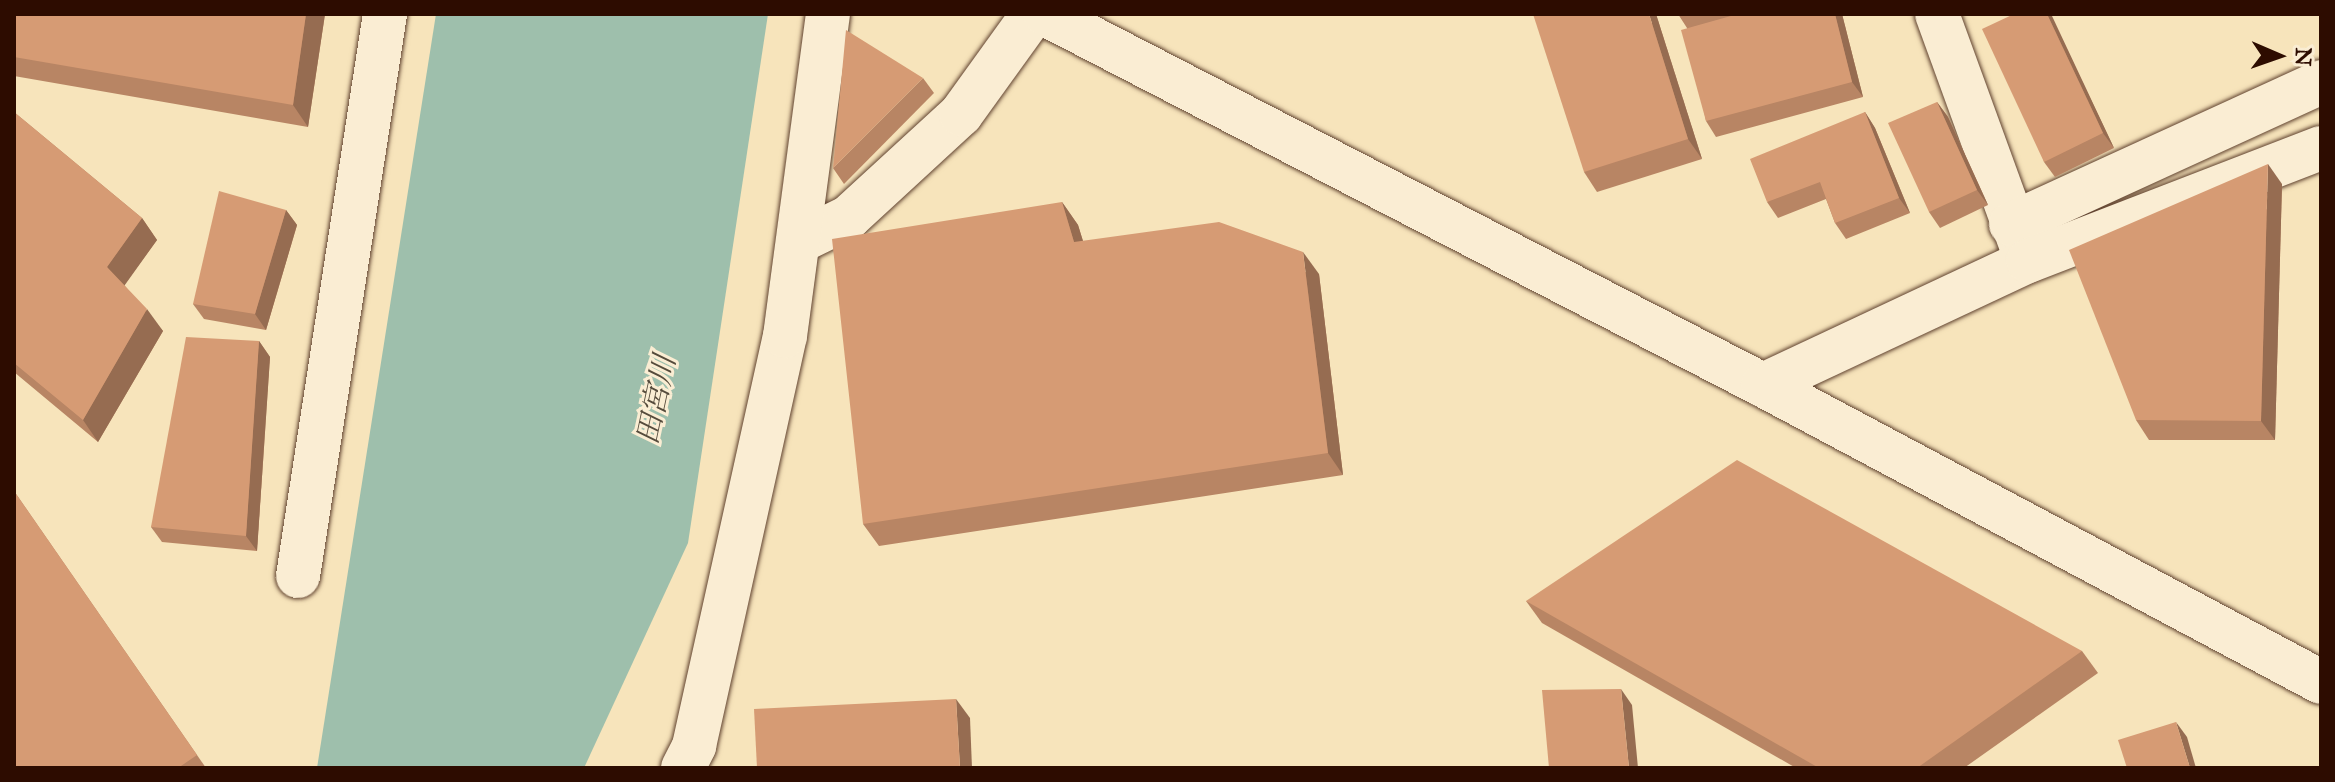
<!DOCTYPE html>
<meta charset="utf-8">
<style>
body{margin:0}
#map{position:relative;width:2335px;height:782px;overflow:hidden;background:#f7e4bb;font-family:"IM FELL Great Primer","Noto Serif JP",serif}
div>[style]{position:absolute}
.water>*{inset:0;background:#9ebfac}
.roads{filter:drop-shadow(0 0 2px #60422f) drop-shadow(0 0 2px #60422f)}
.minor>*{height:44px;margin:-22px;padding:0 22px;transform-origin:22px;border-radius:22px;background:#faedd3}
.tertiary>*{height:44px;margin:-22px;padding:0 22px;transform-origin:22px;border-radius:22px;background:#faedd3}
.wall>*{inset:0;background:#b88564}
.shaded-wall>*{inset:0;background:#966c51}
.building>*{inset:0;background:#d69b74}
span{translate:-50% -50%;white-space:nowrap;text-align:center;line-height:1.15;-webkit-text-stroke:6px #faedd3;paint-order:stroke}
.water-label{font-size:30px;color:#554b3c;font-style:italic}
.frame{position:absolute;inset:0;border:16px solid #2d0c00;pointer-events:none}
.north{position:absolute;left:2239px;top:16px;width:80px;height:80px;-webkit-text-stroke:6px #faedd3;paint-order:stroke;rotate:92deg;font-size:22px;font-weight:700;line-height:32px;text-align:center;color:#2d0c00}
.north::after{content:'';display:block;margin:auto;width:28px;height:36px;background:#2d0c00;clip-path:polygon(50% 0,100% 100%,50% 72%,0 100%)}
</style>
<div id="map">
<div class="water">
<div style="clip-path:polygon(436px 14px,768px 14px,688px 543px,584px 768px,317px 768px)"></div>
</div>
<div class="roads">
<div class="minor">
<div style="left:1937px;top:14px;width:249px;rotate:70deg"></div>
<div style="left:2011px;top:224px;width:341px;rotate:-24.6deg"></div>
<div style="left:798px;top:242px;width:57px;rotate:-26.1deg"></div>
<div style="left:849px;top:217px;width:152px;rotate:-42.6deg"></div>
<div style="left:961px;top:114px;width:123px;rotate:-54.2deg"></div>
<div style="left:1763px;top:385px;width:293px;rotate:-25.1deg"></div>
<div style="left:2028px;top:261px;width:314px;rotate:-21.1deg"></div>
<div style="left:298px;top:576px;width:569px;rotate:-81.2deg"></div>
<div style="left:683px;top:768px;width:25px;rotate:-63deg"></div>
<div style="left:694px;top:746px;width:420px;rotate:-77.5deg"></div>
<div style="left:785px;top:336px;width:325px;rotate:-82.4deg"></div>
</div>
<div class="tertiary">
<div style="left:1045px;top:14px;width:808px;rotate:27.33deg"></div>
<div style="left:1763px;top:385px;width:632px;rotate:28.02deg"></div>
</div>
</div>
<div class="wall">
<div style="clip-path:polygon(14px 14px,325px 14px,308px 127px,14px 76px)"></div>
<div style="clip-path:polygon(1656px 14px,1702px 159px,1597px 192px,1584px 172px)"></div>
<div style="clip-path:polygon(1678px 14px,1842px 14px,1863px 97px,1716px 137px,1706px 121px,1687px 28px)"></div>
<div style="clip-path:polygon(2014px 14px,2050px 14px,2114px 148px,2055px 177px,2044px 162px)"></div>
<div style="clip-path:polygon(923px 78px,934px 93px,844px 184px,833px 168px)"></div>
<div style="clip-path:polygon(1937px 102px,1948px 117px,1988px 205px,1940px 228px,1929px 212px)"></div>
<div style="clip-path:polygon(14px 112px,142px 218px,157px 240px,124px 285px,163px 331px,98px 442px,14px 372px)"></div>
<div style="clip-path:polygon(1865px 112px,1875px 128px,1910px 213px,1846px 239px,1835px 223px,1826px 199px,1778px 218px,1767px 202px)"></div>
<div style="clip-path:polygon(2282px 184px,2275px 440px,2149px 440px,2136px 420px)"></div>
<div style="clip-path:polygon(1062px 202px,1078px 225px,1083px 241px,1319px 274px,1343px 475px,879px 546px,863px 524px)"></div>
<div style="clip-path:polygon(286px 210px,297px 225px,266px 330px,204px 319px,193px 304px)"></div>
<div style="clip-path:polygon(259px 341px,270px 357px,257px 551px,162px 542px,151px 527px)"></div>
<div style="clip-path:polygon(14px 491px,206px 768px,14px 768px)"></div>
<div style="clip-path:polygon(1526px 601px,2082px 651px,2098px 673px,1964px 768px,1796px 768px,1542px 623px)"></div>
</div>
<div class="shaded-wall">
<div style="clip-path:polygon(306px 14px,325px 14px,308px 127px,293px 105px)"></div>
<div style="clip-path:polygon(1649px 14px,1656px 14px,1702px 159px,1688px 139px)"></div>
<div style="clip-path:polygon(1835px 14px,1842px 14px,1863px 97px,1852px 82px)"></div>
<div style="clip-path:polygon(2047px 14px,2050px 14px,2052px 16px,2114px 148px,2103px 133px)"></div>
<div style="clip-path:polygon(1937px 102px,1948px 117px,1988px 205px,1977px 190px)"></div>
<div style="clip-path:polygon(1865px 112px,1875px 128px,1910px 213px,1899px 198px)"></div>
<div style="clip-path:polygon(2268px 164px,2282px 184px,2275px 440px,2261px 421px)"></div>
<div style="clip-path:polygon(1062px 202px,1078px 225px,1090px 264px,1074px 242px)"></div>
<div style="clip-path:polygon(286px 210px,297px 225px,266px 330px,255px 314px)"></div>
<div style="clip-path:polygon(142px 218px,157px 240px,122px 289px,107px 267px)"></div>
<div style="clip-path:polygon(1303px 252px,1319px 274px,1343px 475px,1328px 453px)"></div>
<div style="clip-path:polygon(147px 309px,163px 331px,98px 442px,83px 420px)"></div>
<div style="clip-path:polygon(259px 341px,270px 357px,257px 551px,246px 536px)"></div>
<div style="clip-path:polygon(1621px 689px,1632px 705px,1638px 768px,1629px 768px)"></div>
<div style="clip-path:polygon(956px 699px,970px 718px,972px 768px,960px 768px)"></div>
<div style="clip-path:polygon(2176px 722px,2187px 737px,2196px 768px,2190px 768px)"></div>
</div>
<div class="building">
<div style="clip-path:polygon(14px 14px,306px 14px,293px 105px,14px 57px)"></div>
<div style="clip-path:polygon(1533px 14px,1649px 14px,1688px 139px,1584px 172px)"></div>
<div style="clip-path:polygon(1738px 14px,1835px 14px,1852px 82px,1706px 121px,1681px 30px)"></div>
<div style="clip-path:polygon(2014px 14px,2047px 14px,2103px 133px,2044px 162px,1982px 29px)"></div>
<div style="clip-path:polygon(846px 30px,923px 78px,833px 168px)"></div>
<div style="clip-path:polygon(1937px 102px,1977px 190px,1929px 212px,1888px 123px)"></div>
<div style="clip-path:polygon(14px 112px,142px 218px,107px 267px,147px 309px,83px 420px,14px 363px)"></div>
<div style="clip-path:polygon(1865px 112px,1899px 198px,1835px 223px,1820px 182px,1767px 202px,1750px 159px)"></div>
<div style="clip-path:polygon(2268px 164px,2261px 421px,2136px 420px,2069px 250px)"></div>
<div style="clip-path:polygon(219px 191px,286px 210px,255px 314px,193px 304px)"></div>
<div style="clip-path:polygon(1062px 202px,1074px 242px,1219px 222px,1303px 252px,1328px 453px,863px 524px,832px 239px)"></div>
<div style="clip-path:polygon(186px 337px,259px 341px,246px 536px,151px 527px)"></div>
<div style="clip-path:polygon(1737px 460px,2082px 651px,1917px 768px,1819px 768px,1526px 601px)"></div>
<div style="clip-path:polygon(14px 491px,197px 755px,178px 768px,14px 768px)"></div>
<div style="clip-path:polygon(1621px 689px,1629px 768px,1549px 768px,1542px 690px)"></div>
<div style="clip-path:polygon(956px 699px,960px 768px,757px 768px,754px 709px)"></div>
<div style="clip-path:polygon(2176px 722px,2190px 768px,2127px 768px,2118px 740px)"></div>
</div>
<div class="water-label">
<span style="left:656px;top:400px;rotate:-78deg">田宮川</span>
</div>
<div class="frame"></div>
<div class="north">N</div>
</div>
